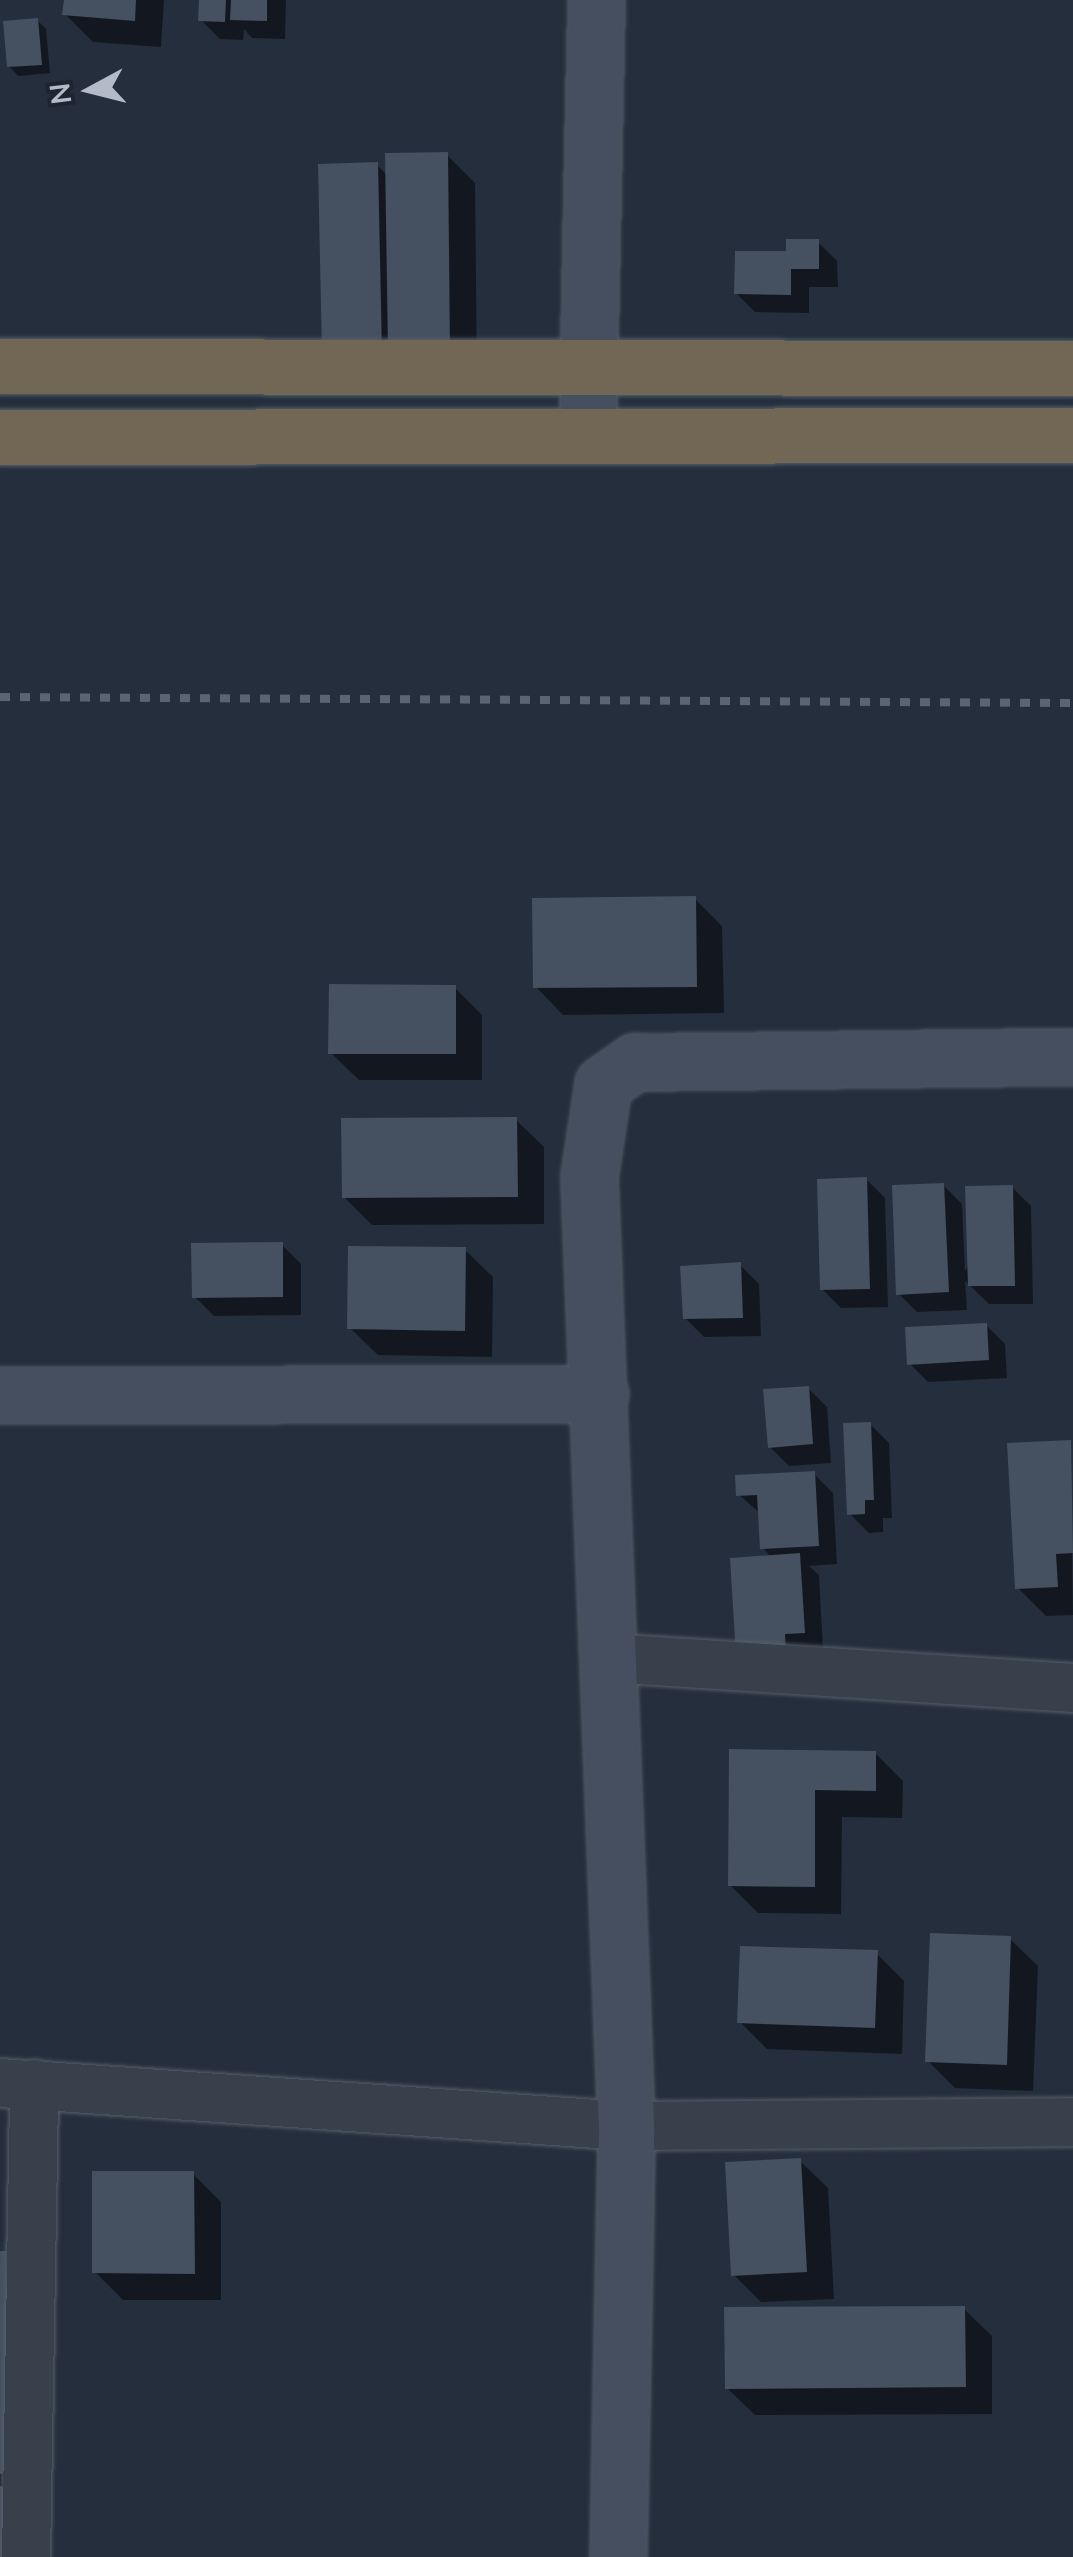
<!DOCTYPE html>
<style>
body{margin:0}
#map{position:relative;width:1073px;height:2557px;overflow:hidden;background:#242e3c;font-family:Mulish,sans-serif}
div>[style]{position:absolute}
.shadow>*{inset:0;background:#0007}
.building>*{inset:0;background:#455060}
.roads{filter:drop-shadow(0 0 2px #565e6a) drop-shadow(0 0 2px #565e6a)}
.street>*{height:48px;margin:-24px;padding:0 24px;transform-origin:24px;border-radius:24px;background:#38404c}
.secondary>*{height:55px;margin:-27.5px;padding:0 27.5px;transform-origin:27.5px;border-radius:27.5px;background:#464f5f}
.highway>*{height:55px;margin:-27.5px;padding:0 27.5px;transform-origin:27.5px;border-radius:27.5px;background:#726755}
.rail>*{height:8px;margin-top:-4px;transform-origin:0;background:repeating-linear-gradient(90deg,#5a6473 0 10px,transparent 0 20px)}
span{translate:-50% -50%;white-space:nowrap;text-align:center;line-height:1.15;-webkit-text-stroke:8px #1d2531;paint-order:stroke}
.north{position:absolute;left:40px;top:40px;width:100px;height:100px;-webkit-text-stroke:8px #1d2531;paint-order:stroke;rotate:263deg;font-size:28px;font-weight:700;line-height:40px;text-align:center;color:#b3bbc8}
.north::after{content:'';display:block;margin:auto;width:35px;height:45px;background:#b3bbc8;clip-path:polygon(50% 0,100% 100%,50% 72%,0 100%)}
</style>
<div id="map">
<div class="shadow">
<div style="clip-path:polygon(66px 0,164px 0,161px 47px,93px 42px,65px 14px)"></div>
<div style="clip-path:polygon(201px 0,286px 0,285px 39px,252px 38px,244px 29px,243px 40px,220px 39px,201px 20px)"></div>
<div style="clip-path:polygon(37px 20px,46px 29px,50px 73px,18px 76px,9px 66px)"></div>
<div style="clip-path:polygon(447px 155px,475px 183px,477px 379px,324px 354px,377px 165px,388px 176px)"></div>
<div style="clip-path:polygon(818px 242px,837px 261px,838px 287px,809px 287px,809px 313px,755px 312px,736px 293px,789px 254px)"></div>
<div style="clip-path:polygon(695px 899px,722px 926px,724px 1013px,563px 1015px,536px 987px)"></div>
<div style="clip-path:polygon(455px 988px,482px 1015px,482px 1080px,359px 1080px,331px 1053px)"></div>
<div style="clip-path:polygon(516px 1120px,544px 1147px,544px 1224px,372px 1225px,344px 1197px)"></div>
<div style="clip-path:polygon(866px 1179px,885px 1198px,888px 1307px,841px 1308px,822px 1289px)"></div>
<div style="clip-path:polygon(943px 1185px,962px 1204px,965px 1271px,1012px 1187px,1031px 1206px,1033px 1304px,989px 1304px,965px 1281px,967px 1310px,917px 1312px,898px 1293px)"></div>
<div style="clip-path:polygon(282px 1245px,301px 1264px,301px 1315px,214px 1316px,195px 1297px)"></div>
<div style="clip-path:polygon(465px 1250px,493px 1277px,492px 1357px,378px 1355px,350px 1328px)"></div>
<div style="clip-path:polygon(740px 1265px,759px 1284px,761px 1336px,704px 1337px,685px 1318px)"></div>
<div style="clip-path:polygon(986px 1325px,1005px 1344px,1007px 1378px,928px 1382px,909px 1363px)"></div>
<div style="clip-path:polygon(808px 1388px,827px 1407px,831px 1463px,789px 1466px,770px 1447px)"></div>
<div style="clip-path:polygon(870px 1424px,889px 1443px,892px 1518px,883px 1518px,883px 1532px,869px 1533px,850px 1514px)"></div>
<div style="clip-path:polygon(1070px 1442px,1073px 1615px,1046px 1616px,1018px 1588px)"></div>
<div style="clip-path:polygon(814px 1474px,833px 1493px,837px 1564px,809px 1566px,819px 1575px,823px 1651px,758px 1675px,772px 1558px,763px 1548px,761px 1514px,739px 1495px)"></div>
<div style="clip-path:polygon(732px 1752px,875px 1753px,903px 1781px,902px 1818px,842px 1817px,841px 1914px,758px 1913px,730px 1885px)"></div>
<div style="clip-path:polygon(1010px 1939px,1038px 1966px,1033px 2091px,955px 2088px,928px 2061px)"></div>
<div style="clip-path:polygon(876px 1953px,904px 1981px,902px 2054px,767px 2049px,740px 2022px)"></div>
<div style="clip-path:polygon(800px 2161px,828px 2188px,834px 2299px,761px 2302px,733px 2274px)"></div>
<div style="clip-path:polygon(193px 2174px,221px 2202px,221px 2300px,123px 2300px,95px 2272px)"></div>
<div style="clip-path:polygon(5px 2253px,33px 2281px,0 2557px,0 2254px)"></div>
<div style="clip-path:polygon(964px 2309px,992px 2336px,992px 2414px,755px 2415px,727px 2388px)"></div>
</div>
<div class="building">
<div style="clip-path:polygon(64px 0,136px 0,135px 21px,62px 15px)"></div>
<div style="clip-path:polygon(199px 0,226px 0,225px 22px,198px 21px)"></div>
<div style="clip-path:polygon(231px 0,267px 0,267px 21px,230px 20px)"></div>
<div style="clip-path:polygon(38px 18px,42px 65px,7px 67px,3px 21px)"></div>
<div style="clip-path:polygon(448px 152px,450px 352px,388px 352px,385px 153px)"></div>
<div style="clip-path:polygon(378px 162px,382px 354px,322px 355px,318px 164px)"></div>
<div style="clip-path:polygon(786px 239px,819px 239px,819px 269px,791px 269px,791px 295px,734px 294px,735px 251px,786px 251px)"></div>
<div style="clip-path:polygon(696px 896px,697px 987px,533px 988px,532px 898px)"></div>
<div style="clip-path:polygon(329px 984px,456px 985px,456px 1054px,328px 1054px)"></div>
<div style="clip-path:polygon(517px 1117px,518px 1197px,342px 1198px,341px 1118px)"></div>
<div style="clip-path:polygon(867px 1177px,870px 1289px,820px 1290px,817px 1179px)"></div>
<div style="clip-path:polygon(944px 1183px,949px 1292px,896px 1295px,892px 1185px)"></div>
<div style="clip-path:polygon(1013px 1185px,1015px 1286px,968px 1286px,965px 1186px)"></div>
<div style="clip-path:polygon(283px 1242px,283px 1297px,192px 1298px,191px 1243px)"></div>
<div style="clip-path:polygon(348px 1246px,466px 1247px,465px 1331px,347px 1329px)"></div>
<div style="clip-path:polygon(741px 1262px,743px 1318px,683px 1319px,680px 1266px)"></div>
<div style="clip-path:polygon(987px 1323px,989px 1360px,907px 1365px,905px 1327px)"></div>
<div style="clip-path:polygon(809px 1386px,813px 1444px,768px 1448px,763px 1389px)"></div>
<div style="clip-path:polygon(871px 1422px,874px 1500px,865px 1500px,865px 1514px,847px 1515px,843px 1423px)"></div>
<div style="clip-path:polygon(1071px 1440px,1073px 1553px,1056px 1554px,1058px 1587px,1015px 1589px,1007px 1443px)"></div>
<div style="clip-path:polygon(815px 1471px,819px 1546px,760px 1549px,757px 1495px,736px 1496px,735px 1475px)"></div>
<div style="clip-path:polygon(800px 1553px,805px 1633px,785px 1634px,786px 1652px,736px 1657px,730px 1558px)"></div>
<div style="clip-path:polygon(729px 1749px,876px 1751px,876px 1791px,815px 1790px,815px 1887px,728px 1886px)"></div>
<div style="clip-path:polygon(930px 1933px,1011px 1936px,1007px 2065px,925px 2062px)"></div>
<div style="clip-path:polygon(740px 1946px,878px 1950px,875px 2028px,737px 2023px)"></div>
<div style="clip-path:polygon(801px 2158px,807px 2272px,731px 2276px,725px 2162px)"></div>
<div style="clip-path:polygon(92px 2171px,194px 2171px,195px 2274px,92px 2273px)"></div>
<div style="clip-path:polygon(0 2251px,6px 2251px,11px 2473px,0 2474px)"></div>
<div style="clip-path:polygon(965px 2306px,966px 2387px,725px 2389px,724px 2307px)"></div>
<div style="clip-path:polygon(0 2486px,7px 2487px,6px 2557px,0 2557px)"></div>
</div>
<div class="roads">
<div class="street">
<div style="left:610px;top:1658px;width:464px;rotate:3.7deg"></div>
<div style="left:0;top:2083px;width:627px;rotate:3.93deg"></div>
<div style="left:626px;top:2126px;width:447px;rotate:-0.5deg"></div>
<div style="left:26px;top:2557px;width:473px;rotate:-89deg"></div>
</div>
<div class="secondary">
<div style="left:587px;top:434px;width:434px;rotate:-88.8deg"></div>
<div style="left:0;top:1395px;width:600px;rotate:-0.1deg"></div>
<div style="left:618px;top:2557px;width:431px;rotate:-88.9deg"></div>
<div style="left:626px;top:2126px;width:950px;rotate:-92.23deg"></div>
<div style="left:589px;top:1177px;width:94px;rotate:-81.4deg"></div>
<div style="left:603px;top:1084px;width:39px;rotate:-35deg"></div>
<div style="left:635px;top:1062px;width:438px;rotate:-0.7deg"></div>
</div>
<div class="highway">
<div style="left:0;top:366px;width:1073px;rotate:0.11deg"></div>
<div style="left:0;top:437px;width:1073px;rotate:-0.11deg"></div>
</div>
</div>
<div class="rail">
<div style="left:0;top:697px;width:1073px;rotate:0.32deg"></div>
</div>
<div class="north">N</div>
</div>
